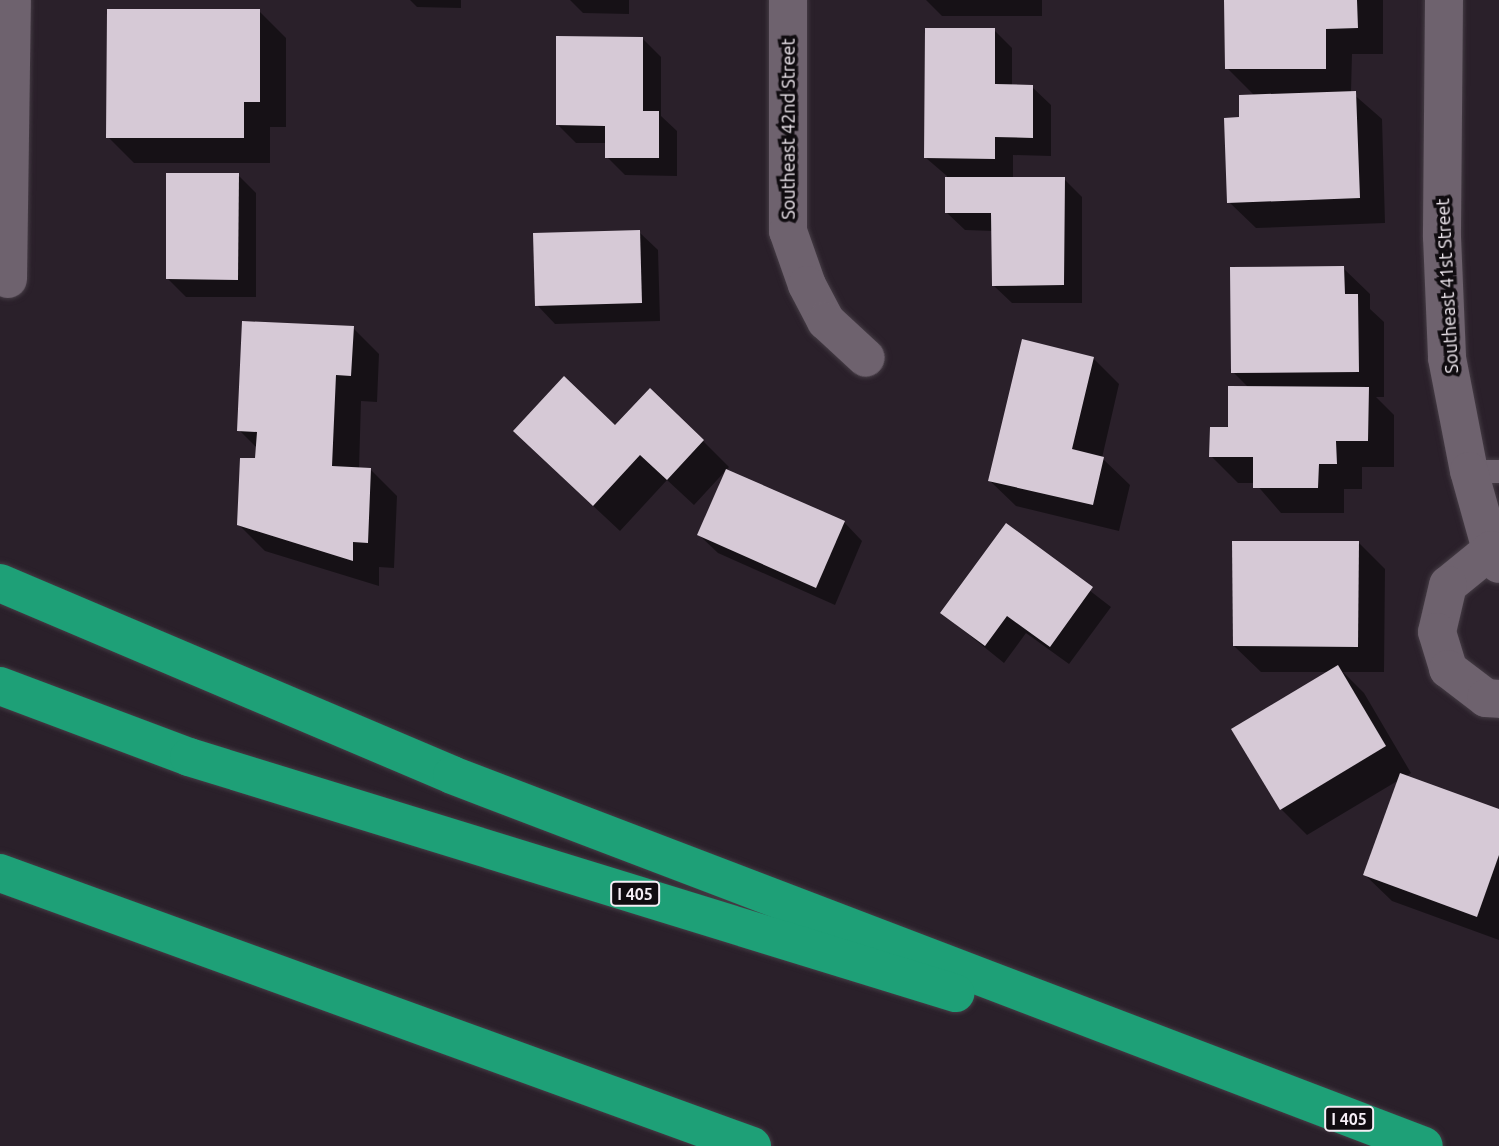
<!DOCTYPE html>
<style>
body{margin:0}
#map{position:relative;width:1499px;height:1146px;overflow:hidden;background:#2a202a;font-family:Ubuntu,sans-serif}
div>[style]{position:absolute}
.shadow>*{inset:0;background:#0007}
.building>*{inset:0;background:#d6c9d6}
.roads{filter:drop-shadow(0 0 2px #453c45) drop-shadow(0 0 2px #453c45)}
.lane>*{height:23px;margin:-11.5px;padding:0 11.5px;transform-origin:11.5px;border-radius:11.5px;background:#6e626e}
.street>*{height:38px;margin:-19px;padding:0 19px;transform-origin:19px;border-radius:19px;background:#6e626e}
.highway>*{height:38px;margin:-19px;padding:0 19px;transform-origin:19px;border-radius:19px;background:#1ea077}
span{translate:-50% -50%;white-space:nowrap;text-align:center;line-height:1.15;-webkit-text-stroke:7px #100c10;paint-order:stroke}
.shield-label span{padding:2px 5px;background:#100c10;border:2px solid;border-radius:5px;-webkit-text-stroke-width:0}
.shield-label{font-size:16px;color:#f5eef5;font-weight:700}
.street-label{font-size:18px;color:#f5eef5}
</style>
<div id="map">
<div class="shadow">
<div style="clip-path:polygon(410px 0,461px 0,461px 8px,417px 7px)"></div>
<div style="clip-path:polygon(570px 0,629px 0,629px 14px,583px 13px)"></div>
<div style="clip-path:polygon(926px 0,1042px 0,1042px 16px,942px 16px)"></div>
<div style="clip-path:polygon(1226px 0,1383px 0,1383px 54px,1352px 54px,1351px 92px,1382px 119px,1385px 223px,1256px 228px,1229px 202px,1241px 119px,1255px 96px,1227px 68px)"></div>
<div style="clip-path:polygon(259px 11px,286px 38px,286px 127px,270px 127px,270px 163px,134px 163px,108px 137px)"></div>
<div style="clip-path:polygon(994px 30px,1012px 48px,1012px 86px,1032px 87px,1051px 105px,1051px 156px,1013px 155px,1013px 178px,1064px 179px,1082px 197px,1082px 303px,1012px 303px,993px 285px,993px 231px,965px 230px,946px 212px,947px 176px,926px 158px)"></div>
<div style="clip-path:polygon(643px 39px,661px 57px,661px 116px,677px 131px,677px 176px,625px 175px,607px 157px,607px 143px,576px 143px,558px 125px)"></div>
<div style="clip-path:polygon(238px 175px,256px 193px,256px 297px,186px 297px,167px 278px)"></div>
<div style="clip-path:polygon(639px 232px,658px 250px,660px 321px,555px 324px,537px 305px)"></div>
<div style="clip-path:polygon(1343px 268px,1370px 294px,1370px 309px,1384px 322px,1384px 397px,1376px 397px,1394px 415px,1394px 467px,1362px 467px,1362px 489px,1344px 489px,1344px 513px,1281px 513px,1255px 483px,1238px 483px,1211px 456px,1249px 388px,1233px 372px)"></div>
<div style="clip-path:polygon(353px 328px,379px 354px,377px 402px,361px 401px,359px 469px,371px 470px,397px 496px,394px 568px,379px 567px,379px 586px,265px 551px,238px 524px,258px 449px,239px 430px)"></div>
<div style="clip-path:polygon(1093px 358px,1119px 384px,1102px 458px,1130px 485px,1119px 531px,1016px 506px,989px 480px)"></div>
<div style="clip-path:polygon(615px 428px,703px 441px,729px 467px,694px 505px,667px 480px,620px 531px,542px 458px)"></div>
<div style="clip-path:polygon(844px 522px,862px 541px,835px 605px,718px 553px,699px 535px)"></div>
<div style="clip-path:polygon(1006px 526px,1111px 607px,1069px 664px,1026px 633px,1004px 663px,942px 613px)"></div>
<div style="clip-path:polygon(1358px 542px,1385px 569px,1384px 672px,1343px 672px,1364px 693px,1411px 773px,1405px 777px,1499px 811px,1499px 940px,1392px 901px,1365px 875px,1399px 780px,1307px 835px,1281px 809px,1329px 672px,1261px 672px,1234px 646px)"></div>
</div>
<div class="building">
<div style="clip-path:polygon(1224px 0,1357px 0,1358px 28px,1326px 29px,1326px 69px,1225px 69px)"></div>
<div style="clip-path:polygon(107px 9px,260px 9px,260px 102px,244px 102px,244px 138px,106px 138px)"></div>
<div style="clip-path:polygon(925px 28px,995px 28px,995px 84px,1033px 85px,1033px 138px,995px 137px,995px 159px,924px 158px)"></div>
<div style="clip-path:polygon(556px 36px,643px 37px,643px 111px,659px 111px,659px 158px,605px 158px,605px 126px,556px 125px)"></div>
<div style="clip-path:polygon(1356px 91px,1360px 198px,1227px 203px,1224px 118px,1239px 117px,1239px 95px)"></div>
<div style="clip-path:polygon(166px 173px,239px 173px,238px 280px,166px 279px)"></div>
<div style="clip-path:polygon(945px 177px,1065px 177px,1064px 285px,992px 286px,991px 213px,945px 213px)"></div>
<div style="clip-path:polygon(640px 230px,642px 303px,535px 306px,533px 233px)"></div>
<div style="clip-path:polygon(1344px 266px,1345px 294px,1358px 294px,1359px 372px,1231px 373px,1230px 267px)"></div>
<div style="clip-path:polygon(242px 321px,354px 326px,351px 376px,336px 375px,332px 466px,371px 468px,368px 543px,353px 542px,353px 561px,237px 525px,240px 458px,255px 458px,257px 432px,237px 431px)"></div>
<div style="clip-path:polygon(1022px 339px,1094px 357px,1072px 449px,1104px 457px,1093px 505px,988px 481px)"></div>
<div style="clip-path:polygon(564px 376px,615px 425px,650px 388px,704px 440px,667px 480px,640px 455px,593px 506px,513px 431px)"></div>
<div style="clip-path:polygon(1228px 386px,1369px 387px,1368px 441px,1336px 441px,1337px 464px,1319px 464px,1318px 488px,1253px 488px,1253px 457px,1209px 457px,1210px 427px,1228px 427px)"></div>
<div style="clip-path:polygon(726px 469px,845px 521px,816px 588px,697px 535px)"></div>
<div style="clip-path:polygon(1006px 523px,1093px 587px,1050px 647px,1007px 616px,985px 646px,940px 613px)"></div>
<div style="clip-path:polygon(1232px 541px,1359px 541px,1358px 647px,1233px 646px)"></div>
<div style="clip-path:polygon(1338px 665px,1386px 746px,1280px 810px,1231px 729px)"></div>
<div style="clip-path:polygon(1400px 773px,1499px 809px,1499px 855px,1477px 917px,1363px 875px)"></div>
</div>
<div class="roads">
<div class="lane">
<div style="left:1469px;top:471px;width:30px"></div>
</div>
<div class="street">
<div style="left:788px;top:0;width:231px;rotate:90deg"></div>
<div style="left:788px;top:231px;width:57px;rotate:70.6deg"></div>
<div style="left:807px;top:285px;width:41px;rotate:62.2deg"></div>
<div style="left:826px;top:321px;width:54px;rotate:42.8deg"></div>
<div style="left:1444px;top:0;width:237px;rotate:90.5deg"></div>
<div style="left:1442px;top:237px;width:121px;rotate:87.6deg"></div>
<div style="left:1447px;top:358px;width:115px;rotate:79deg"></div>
<div style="left:1469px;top:471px;width:82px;rotate:74.4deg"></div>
<div style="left:1491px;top:550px;width:16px;rotate:60deg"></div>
<div style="left:8px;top:279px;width:279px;rotate:-89.2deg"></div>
<div style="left:1491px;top:550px;width:55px;rotate:140.9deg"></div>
<div style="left:1448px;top:585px;width:48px;rotate:103.2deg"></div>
<div style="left:1437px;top:632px;width:39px;rotate:73deg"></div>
<div style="left:1448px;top:669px;width:48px;rotate:37.3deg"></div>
<div style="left:1486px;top:698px;width:13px;rotate:4deg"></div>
</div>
<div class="highway">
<div style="left:0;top:583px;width:491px;rotate:23deg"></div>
<div style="left:452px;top:775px;width:1040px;rotate:20.89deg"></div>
<div style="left:0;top:686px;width:202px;rotate:20.6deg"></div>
<div style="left:189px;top:757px;width:802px;rotate:17.12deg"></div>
<div style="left:0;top:873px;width:800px;rotate:19.95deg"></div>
</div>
</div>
<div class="shield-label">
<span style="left:635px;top:894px">I 405</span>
<span style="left:1349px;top:1119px">I 405</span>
</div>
<div class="street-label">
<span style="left:788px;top:129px;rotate:-90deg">Southeast 42nd Street</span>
<span style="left:1447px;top:286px;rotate:-93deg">Southeast 41st Street</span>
</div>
</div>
